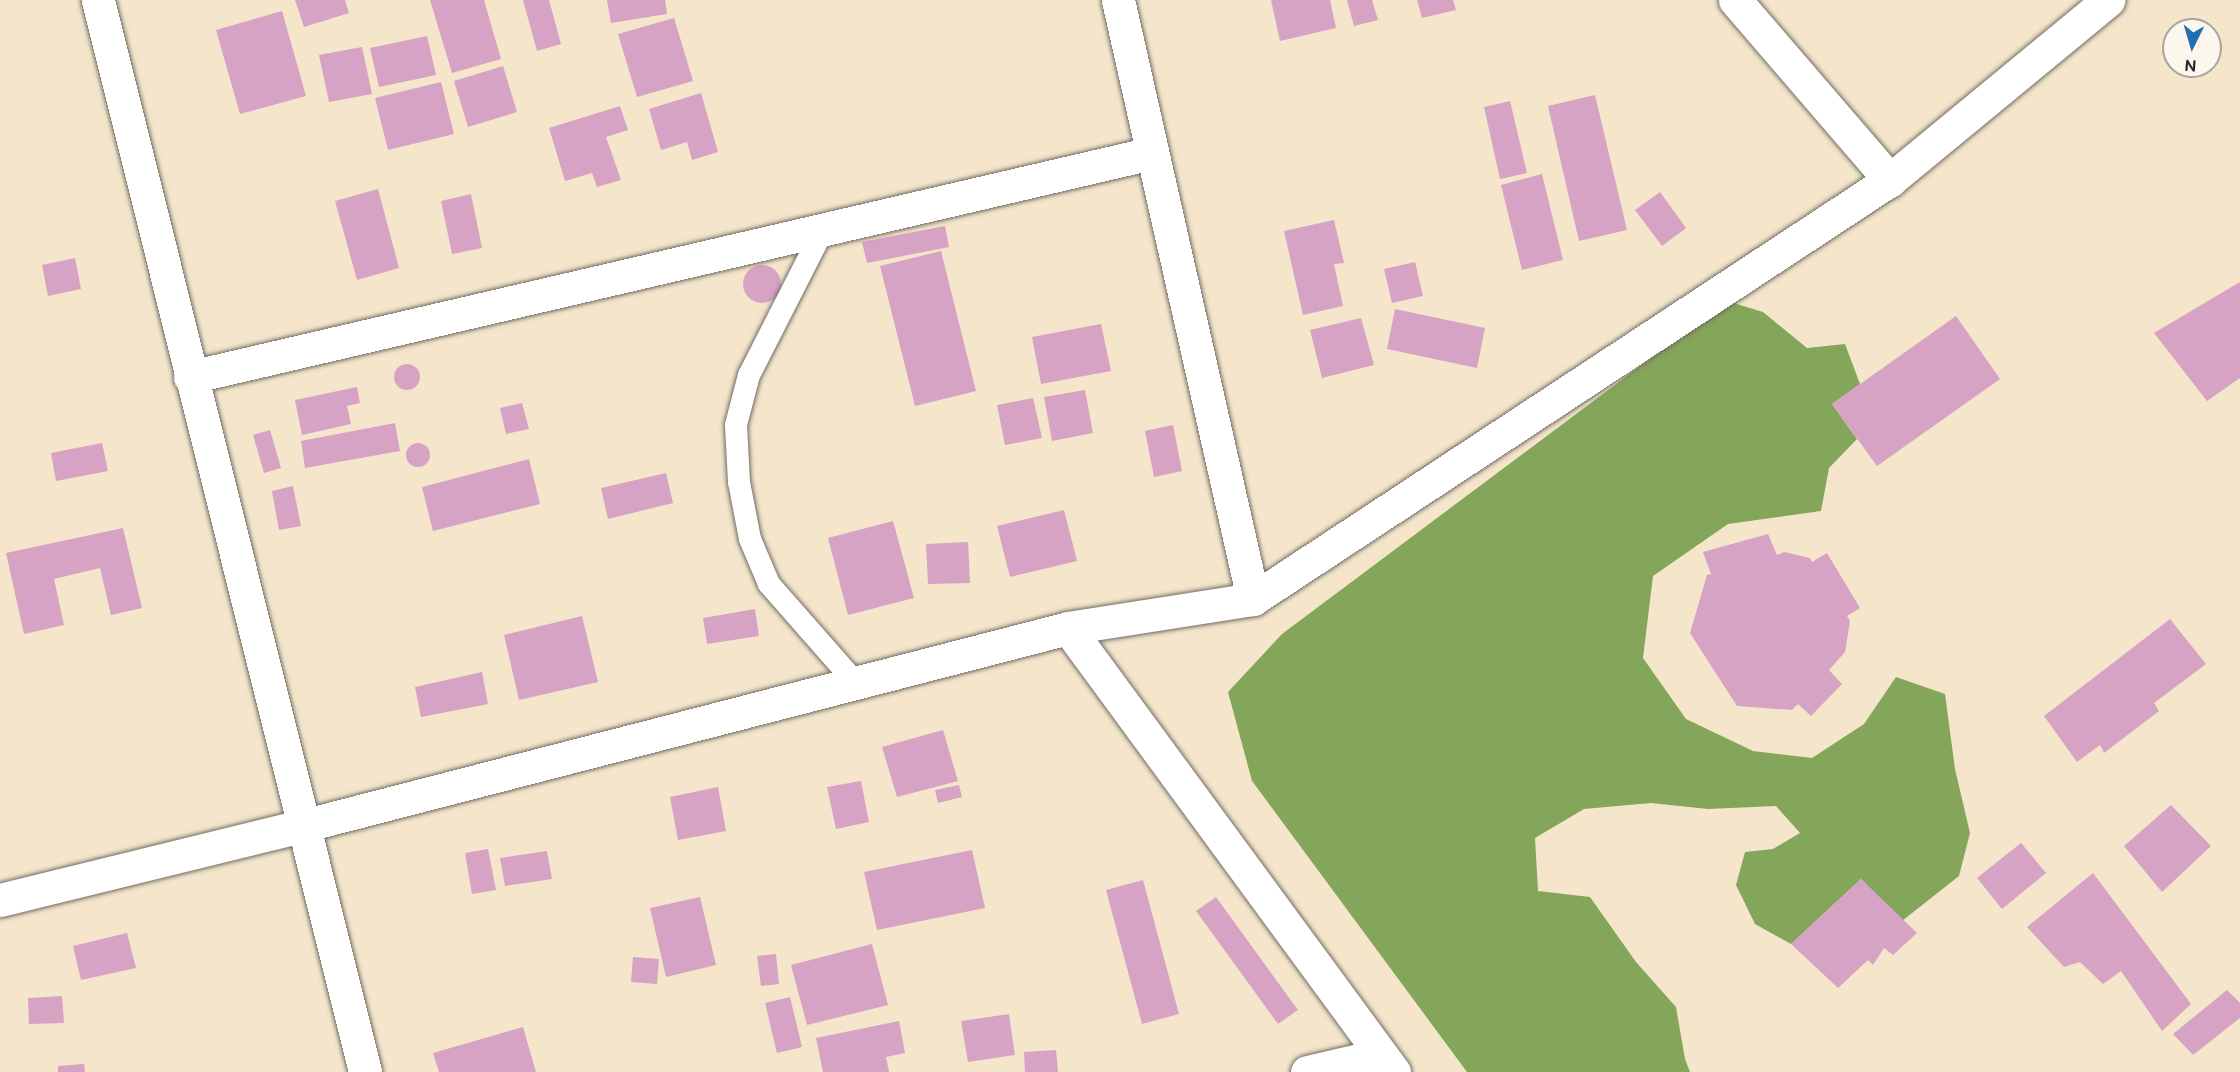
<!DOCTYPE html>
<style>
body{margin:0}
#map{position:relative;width:2240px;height:1072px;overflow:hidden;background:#f4e5cb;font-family:"Balsamiq Sans",sans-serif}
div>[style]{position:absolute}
.forest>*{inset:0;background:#84a65b}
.building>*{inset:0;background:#d6a3c4}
.round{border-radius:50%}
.roads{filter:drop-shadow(0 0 2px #716c63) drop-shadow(0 0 2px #716c63)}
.service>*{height:22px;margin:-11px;padding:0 11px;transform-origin:11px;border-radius:11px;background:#fff}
.minor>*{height:33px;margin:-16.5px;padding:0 16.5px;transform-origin:16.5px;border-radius:16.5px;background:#fff}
span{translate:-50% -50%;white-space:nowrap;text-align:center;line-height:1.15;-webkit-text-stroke:4.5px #fbf7ec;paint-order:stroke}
.north{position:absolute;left:2162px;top:18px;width:60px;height:60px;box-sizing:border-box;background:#fbf7ec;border:2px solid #a8a59f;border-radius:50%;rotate:185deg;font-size:16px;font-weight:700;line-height:24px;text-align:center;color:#2b2b2b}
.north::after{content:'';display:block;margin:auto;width:21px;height:27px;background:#1f6fb2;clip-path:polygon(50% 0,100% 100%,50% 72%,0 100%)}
</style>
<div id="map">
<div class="forest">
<div style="clip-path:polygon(1727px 301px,1763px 312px,1807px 348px,1845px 344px,1860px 384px,1832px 404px,1857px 439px,1829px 468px,1821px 511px,1728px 524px,1653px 576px,1643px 658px,1686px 719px,1753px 751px,1812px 758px,1864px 724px,1896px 677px,1945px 694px,1955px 769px,1970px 833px,1959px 876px,1902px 921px,1861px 879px,1791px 944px,1755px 924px,1736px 885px,1745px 852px,1773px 849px,1800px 833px,1776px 806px,1708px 809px,1651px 803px,1584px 809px,1535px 838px,1538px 891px,1590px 897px,1636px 962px,1676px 1007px,1685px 1059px,1690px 1072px,1467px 1072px,1252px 781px,1228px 692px,1282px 634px)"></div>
</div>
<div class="building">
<div style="clip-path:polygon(295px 0,345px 0,349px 13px,304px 27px)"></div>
<div style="clip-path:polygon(430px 0,484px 0,501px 59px,452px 73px)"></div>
<div style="clip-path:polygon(523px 0,549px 0,561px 44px,537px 51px)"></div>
<div style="clip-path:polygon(607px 0,665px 0,667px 14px,611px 23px)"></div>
<div style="clip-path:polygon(1271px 0,1330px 0,1336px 28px,1280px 41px)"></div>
<div style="clip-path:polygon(1347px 0,1372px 0,1378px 20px,1354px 26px)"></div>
<div style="clip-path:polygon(1417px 0,1453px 0,1456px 10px,1422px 18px)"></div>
<div style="clip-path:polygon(282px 11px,306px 96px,240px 114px,216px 30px)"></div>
<div style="clip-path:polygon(674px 18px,693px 81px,637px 97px,618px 34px)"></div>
<div style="clip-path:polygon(427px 36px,436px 75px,379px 87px,370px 48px)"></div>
<div style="clip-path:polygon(362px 47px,372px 94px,329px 102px,319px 55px)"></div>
<div style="clip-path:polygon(503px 66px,517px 112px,468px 127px,454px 81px)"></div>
<div style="clip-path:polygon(441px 82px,454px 134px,388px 150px,375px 98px)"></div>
<div style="clip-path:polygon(701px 93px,718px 152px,692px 160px,687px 142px,661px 150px,649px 109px)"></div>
<div style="clip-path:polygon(1595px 95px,1627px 230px,1579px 241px,1548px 106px)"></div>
<div style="clip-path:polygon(1510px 101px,1527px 173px,1500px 179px,1484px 107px)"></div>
<div style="clip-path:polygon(620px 106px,628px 130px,606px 137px,621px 180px,597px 187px,592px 173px,565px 181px,549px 128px)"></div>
<div style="clip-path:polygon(1542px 174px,1563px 260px,1522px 270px,1501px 185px)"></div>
<div style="clip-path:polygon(378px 189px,399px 268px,357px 280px,335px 201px)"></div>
<div style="clip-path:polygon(1660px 192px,1686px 228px,1662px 246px,1635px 210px)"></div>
<div style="clip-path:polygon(471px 194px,482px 248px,452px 254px,441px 201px)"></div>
<div style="clip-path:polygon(1334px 220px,1344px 263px,1334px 264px,1343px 306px,1303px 315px,1284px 231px)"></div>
<div style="clip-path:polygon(945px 226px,949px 247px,867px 263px,862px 242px)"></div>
<div style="clip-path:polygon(941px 251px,976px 391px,915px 406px,880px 266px)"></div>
<div style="clip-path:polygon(75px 258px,81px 289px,48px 296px,42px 265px)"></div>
<div style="clip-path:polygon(1415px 262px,1423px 296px,1392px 303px,1384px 269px)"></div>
<div class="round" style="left:743px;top:265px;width:38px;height:38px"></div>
<div style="clip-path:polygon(2240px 282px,2240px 378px,2207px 401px,2154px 333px)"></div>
<div style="clip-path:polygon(1395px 309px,1485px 328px,1477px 368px,1387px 349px)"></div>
<div style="clip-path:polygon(1956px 316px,2000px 379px,1877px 466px,1832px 404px)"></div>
<div style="clip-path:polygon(1361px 318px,1374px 365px,1322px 378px,1310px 330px)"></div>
<div style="clip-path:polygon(1101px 324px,1111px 371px,1041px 384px,1032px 337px)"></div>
<div class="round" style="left:394px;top:364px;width:26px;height:26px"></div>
<div style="clip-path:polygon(357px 387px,360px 403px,347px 406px,351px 424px,302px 435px,295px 400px)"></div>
<div style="clip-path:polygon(1085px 390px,1093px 433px,1052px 441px,1044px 397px)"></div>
<div style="clip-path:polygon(1033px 398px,1042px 438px,1005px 445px,997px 405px)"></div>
<div style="clip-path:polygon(522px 403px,529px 429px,506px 434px,500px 408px)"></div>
<div style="clip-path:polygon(395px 423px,400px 451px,305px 468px,301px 441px)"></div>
<div style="clip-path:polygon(1173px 425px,1182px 471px,1154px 477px,1145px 431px)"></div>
<div style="clip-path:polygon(270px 430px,281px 468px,264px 473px,253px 435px)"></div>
<div style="clip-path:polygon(102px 443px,108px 471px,56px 481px,51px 453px)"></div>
<div class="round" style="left:406px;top:443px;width:24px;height:24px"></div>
<div style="clip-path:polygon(529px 459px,540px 504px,433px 531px,422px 487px)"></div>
<div style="clip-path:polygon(666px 473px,673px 503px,608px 519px,601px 488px)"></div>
<div style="clip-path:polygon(293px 486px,301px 526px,279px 530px,272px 491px)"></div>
<div style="clip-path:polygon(1064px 510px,1077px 561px,1010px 577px,997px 526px)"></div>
<div style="clip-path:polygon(893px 521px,914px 598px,848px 615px,828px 538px)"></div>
<div style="clip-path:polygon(123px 528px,142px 608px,111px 615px,100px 568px,54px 579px,64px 625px,24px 634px,6px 553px)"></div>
<div style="clip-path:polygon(1768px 534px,1777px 555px,1784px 552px,1810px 558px,1812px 562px,1827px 553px,1860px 608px,1847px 616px,1850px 621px,1845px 652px,1829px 670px,1842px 684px,1811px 716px,1798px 704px,1792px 710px,1737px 706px,1690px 633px,1707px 575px,1711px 574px,1703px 552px)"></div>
<div style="clip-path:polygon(968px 542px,970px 583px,928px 584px,926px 544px)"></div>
<div style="clip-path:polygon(755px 609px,759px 636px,707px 644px,703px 618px)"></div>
<div style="clip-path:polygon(582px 616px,598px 682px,519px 700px,504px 635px)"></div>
<div style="clip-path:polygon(2170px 619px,2206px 664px,2154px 703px,2159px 711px,2104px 753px,2100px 745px,2077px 762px,2044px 716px)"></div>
<div style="clip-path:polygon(482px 672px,488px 704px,421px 717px,415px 687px)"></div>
<div style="clip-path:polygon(943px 730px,958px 781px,897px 797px,882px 747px)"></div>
<div style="clip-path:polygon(861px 781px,869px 822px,836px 829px,827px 787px)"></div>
<div style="clip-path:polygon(959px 785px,962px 797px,938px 803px,935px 790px)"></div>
<div style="clip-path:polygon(718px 787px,726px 831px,678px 840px,670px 797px)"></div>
<div style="clip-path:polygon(2171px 805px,2211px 846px,2162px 892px,2124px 846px)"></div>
<div style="clip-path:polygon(2021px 843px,2046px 873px,2002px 909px,1977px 878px)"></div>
<div style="clip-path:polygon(488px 849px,496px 890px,472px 894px,465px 853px)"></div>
<div style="clip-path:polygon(972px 850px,985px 908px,877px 930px,864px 872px)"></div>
<div style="clip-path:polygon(547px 851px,552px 879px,505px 886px,500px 858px)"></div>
<div style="clip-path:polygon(2093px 873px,2191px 1004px,2162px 1031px,2121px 971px,2103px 984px,2080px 962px,2064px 967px,2027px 927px)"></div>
<div style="clip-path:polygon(1861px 879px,1917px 933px,1893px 955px,1884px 948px,1873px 965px,1868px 960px,1838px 988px,1791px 944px)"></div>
<div style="clip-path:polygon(1143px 880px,1179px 1014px,1142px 1024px,1106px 890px)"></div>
<div style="clip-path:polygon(700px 897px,716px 965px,666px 977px,650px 908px)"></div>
<div style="clip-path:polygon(1216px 897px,1298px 1010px,1278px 1024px,1196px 911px)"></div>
<div style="clip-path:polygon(127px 933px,136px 968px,81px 980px,73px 946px)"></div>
<div style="clip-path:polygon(872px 944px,888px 1005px,807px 1025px,791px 965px)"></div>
<div style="clip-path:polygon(776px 954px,779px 984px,761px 986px,757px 956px)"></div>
<div style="clip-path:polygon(633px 957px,659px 959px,657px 984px,631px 982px)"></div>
<div style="clip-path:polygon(2227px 990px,2240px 1003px,2240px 1018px,2193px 1055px,2173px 1034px)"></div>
<div style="clip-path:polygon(62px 996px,64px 1023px,29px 1024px,28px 998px)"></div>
<div style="clip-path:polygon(790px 997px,802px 1047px,777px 1053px,765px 1003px)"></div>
<div style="clip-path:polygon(1009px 1014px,1015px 1055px,968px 1062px,961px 1021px)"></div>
<div style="clip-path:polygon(899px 1021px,905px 1053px,886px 1057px,889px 1072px,823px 1072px,816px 1038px)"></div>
<div style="clip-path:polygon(523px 1027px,536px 1072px,439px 1072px,433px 1053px)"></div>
<div style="clip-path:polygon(1056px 1050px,1058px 1072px,1025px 1072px,1024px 1052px)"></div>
<div style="clip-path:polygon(84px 1064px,85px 1072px,58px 1072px,58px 1066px)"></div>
</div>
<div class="roads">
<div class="service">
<div style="left:823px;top:230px;width:163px;rotate:117deg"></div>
<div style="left:749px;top:375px;width:52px;rotate:104.6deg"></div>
<div style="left:736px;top:425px;width:57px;rotate:87deg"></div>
<div style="left:739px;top:482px;width:58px;rotate:79.1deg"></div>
<div style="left:750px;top:539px;width:49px;rotate:67.1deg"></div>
<div style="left:769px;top:584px;width:132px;rotate:48.7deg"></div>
</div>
<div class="minor">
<div style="left:98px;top:0;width:1105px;rotate:76.01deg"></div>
<div style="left:1118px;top:0;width:614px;rotate:77.3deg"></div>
<div style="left:1735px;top:0;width:238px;rotate:49.3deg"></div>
<div style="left:190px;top:377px;width:988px;rotate:-13.11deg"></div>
<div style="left:1068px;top:628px;width:551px;rotate:53.71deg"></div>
<div style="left:0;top:900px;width:311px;rotate:-13.8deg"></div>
<div style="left:302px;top:826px;width:791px;rotate:-14.49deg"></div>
<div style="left:1068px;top:628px;width:187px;rotate:-8.9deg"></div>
<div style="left:1253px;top:599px;width:762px;rotate:-33.34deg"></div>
<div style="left:1890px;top:180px;width:283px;rotate:-39.5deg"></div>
<div style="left:1307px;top:1072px;width:75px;rotate:-13.1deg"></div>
</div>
</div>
<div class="north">N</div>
</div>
